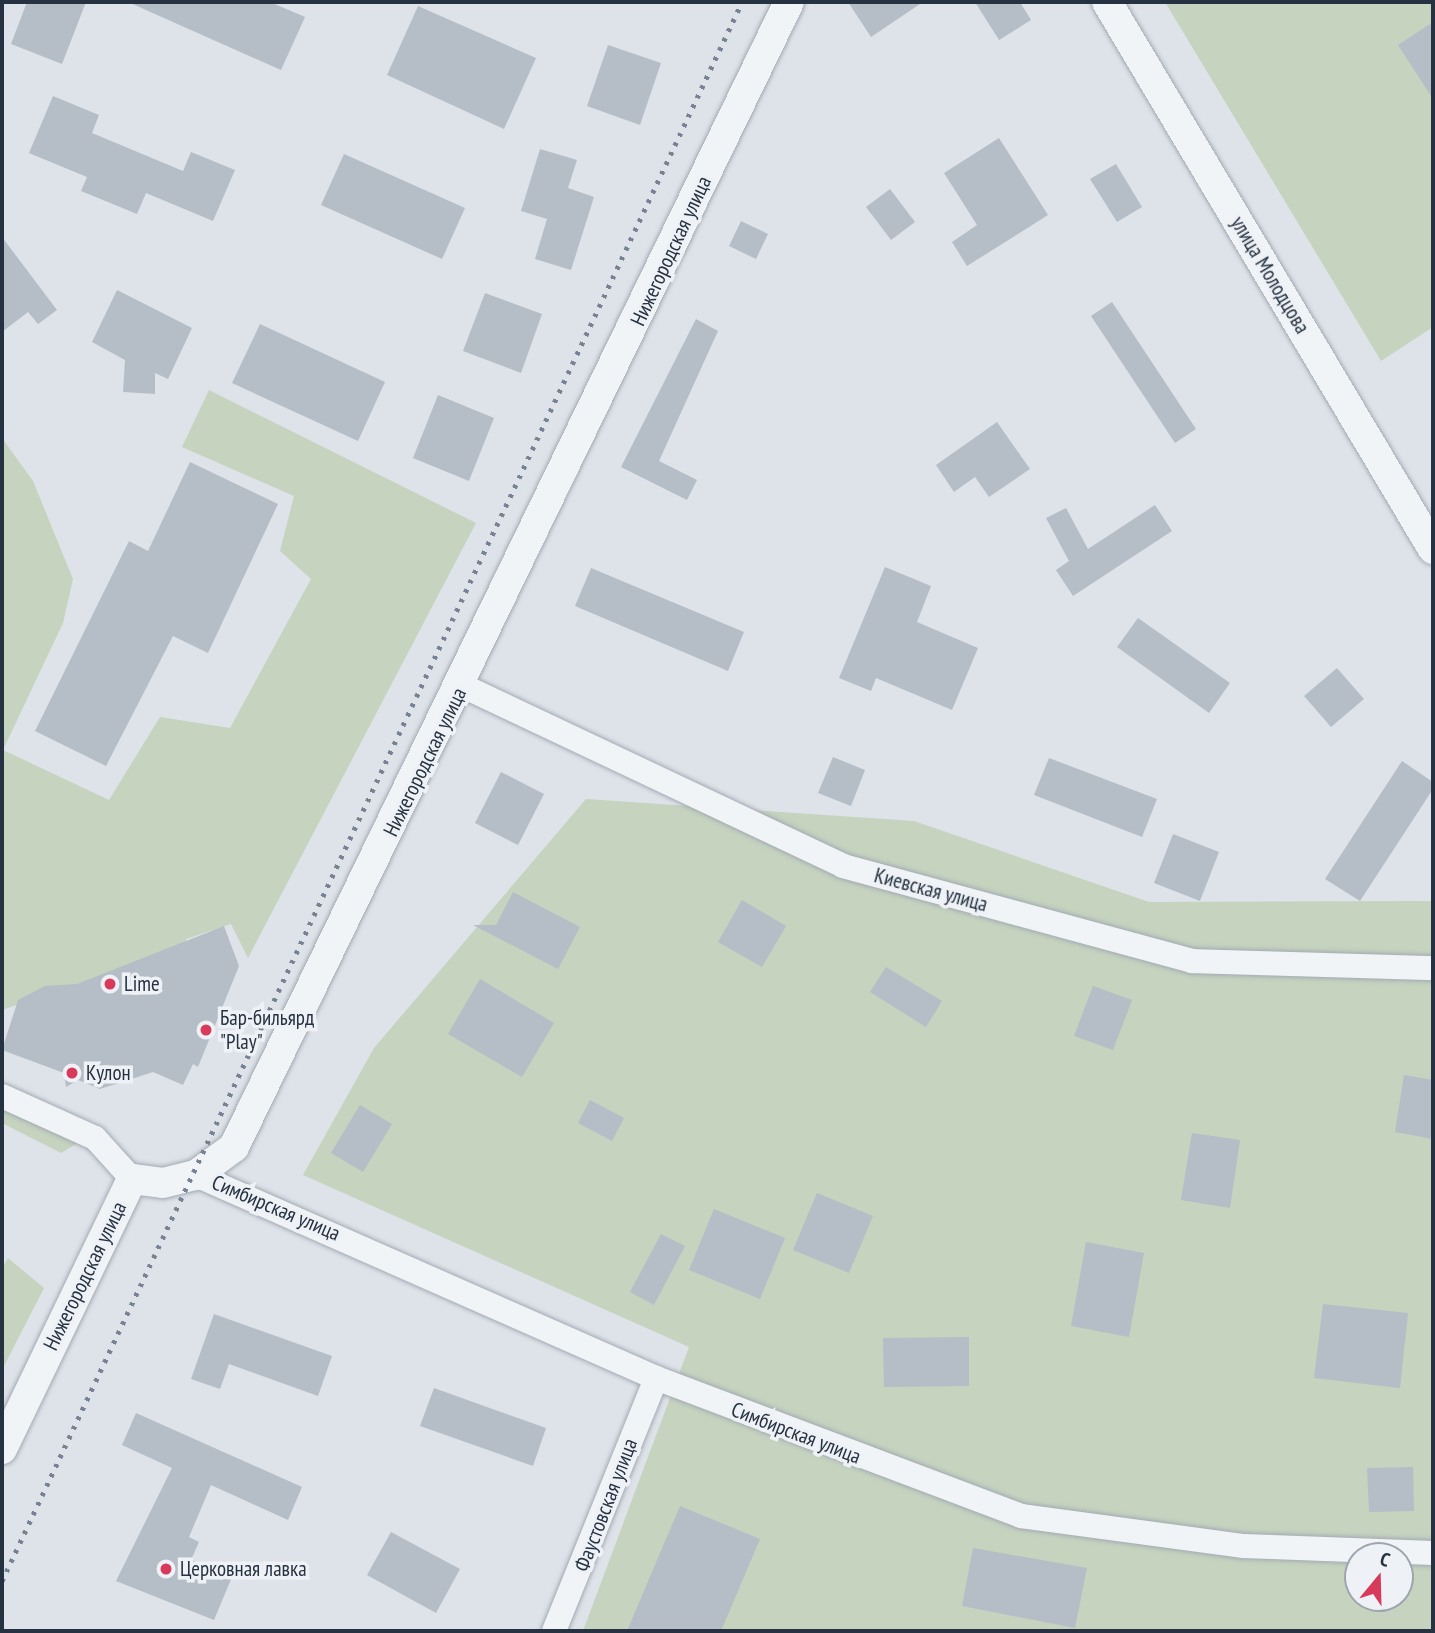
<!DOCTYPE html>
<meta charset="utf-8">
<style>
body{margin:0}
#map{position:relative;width:1435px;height:1633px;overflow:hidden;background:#dee3e9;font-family:"PT Sans Narrow",sans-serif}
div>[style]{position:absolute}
.green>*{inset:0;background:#c5d3bf}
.building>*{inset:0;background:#b5bdc6}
.roads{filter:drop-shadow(0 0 2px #a3aab3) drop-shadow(0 0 2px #a3aab3)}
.minor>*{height:24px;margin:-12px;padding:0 12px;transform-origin:12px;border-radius:12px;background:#f1f4f7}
.tertiary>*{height:30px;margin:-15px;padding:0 15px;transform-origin:15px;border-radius:15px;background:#f1f4f7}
.rail>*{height:5px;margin-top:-2.5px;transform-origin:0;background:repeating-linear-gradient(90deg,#778394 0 3.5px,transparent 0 10.5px)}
.dots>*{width:19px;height:19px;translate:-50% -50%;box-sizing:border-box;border:4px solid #eef2f6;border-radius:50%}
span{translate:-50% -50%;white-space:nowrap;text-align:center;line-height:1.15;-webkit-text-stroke:7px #eef2f6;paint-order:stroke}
.street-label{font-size:21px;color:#263241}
.poi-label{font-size:21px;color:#263241}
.left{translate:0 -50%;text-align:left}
.frame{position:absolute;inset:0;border:4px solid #263241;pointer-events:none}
.north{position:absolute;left:1344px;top:1542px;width:70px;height:70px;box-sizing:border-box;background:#eef2f6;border:2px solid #9ea5ae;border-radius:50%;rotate:19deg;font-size:19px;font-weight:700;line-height:28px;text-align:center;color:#263241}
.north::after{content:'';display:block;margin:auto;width:24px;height:32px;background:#d73a5b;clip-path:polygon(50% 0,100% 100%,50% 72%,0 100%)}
</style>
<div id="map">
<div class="green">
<div style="clip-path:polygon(1165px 2px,1433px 2px,1433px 327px,1381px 361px)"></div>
<div style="clip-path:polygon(209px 390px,476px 523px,248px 958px,231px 924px,186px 939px,187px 947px,2px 1010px,2px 438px,33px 481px,73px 579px,63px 623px,3px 750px,109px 800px,160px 717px,230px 728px,311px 579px,280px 551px,294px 496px,182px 447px)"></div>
<div style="clip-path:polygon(evenodd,586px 799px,914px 821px,1149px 902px,1433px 901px,1433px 1631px,583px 1631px,689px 1347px,303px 1175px,374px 1048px,586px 799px,1358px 1556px,1400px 1556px,1400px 1598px,1358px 1598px,1358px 1556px)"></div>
<div style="clip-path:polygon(2px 1107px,81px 1141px,61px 1153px,2px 1123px)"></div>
<div style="clip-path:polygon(8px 1258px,44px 1288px,2px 1370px,2px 1268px)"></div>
</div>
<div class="building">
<div style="clip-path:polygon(27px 2px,86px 2px,62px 64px,11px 44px)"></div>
<div style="clip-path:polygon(128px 2px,270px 2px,305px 17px,281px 70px)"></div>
<div style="clip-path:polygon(848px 2px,923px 2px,871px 37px)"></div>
<div style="clip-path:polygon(975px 2px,1020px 2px,1031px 20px,999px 40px)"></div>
<div style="clip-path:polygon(418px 6px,536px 58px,504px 129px,387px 75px)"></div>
<div style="clip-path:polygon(1433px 22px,1433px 99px,1398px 45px)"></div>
<div style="clip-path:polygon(608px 45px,661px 63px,640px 125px,587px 106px)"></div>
<div style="clip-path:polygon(53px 96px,99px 115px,92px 133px,183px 171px,191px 152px,235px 170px,213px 221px,146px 193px,137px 214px,81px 191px,87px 177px,29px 153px)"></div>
<div style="clip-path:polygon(999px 138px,1048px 215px,967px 266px,952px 242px,977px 225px,944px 173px)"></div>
<div style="clip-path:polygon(540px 149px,577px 160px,568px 188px,594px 197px,571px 270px,535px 259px,547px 219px,521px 211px)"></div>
<div style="clip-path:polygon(344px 154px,465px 208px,442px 259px,321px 205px)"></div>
<div style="clip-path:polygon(1116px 164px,1142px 207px,1117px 222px,1090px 179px)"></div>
<div style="clip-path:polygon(890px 189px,915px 222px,891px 240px,866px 207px)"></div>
<div style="clip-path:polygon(741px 221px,768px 234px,756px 259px,729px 246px)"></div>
<div style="clip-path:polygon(2px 237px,57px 310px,38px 324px,28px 312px,2px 332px)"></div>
<div style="clip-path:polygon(117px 290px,192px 328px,168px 379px,155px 373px,155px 394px,123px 392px,125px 360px,92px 342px)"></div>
<div style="clip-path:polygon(485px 293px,542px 314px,521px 373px,463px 351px)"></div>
<div style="clip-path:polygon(1112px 302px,1196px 429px,1175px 443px,1091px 316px)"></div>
<div style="clip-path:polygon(696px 319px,718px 331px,659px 461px,697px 480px,687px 500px,621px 467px)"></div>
<div style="clip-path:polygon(260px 324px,385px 382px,358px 441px,232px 383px)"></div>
<div style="clip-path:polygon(438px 395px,494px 418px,469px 481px,413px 458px)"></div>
<div style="clip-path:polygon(997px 422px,1030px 469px,989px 497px,975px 477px,954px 492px,936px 465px)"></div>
<div style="clip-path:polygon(190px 462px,278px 504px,208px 653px,173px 636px,106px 766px,35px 731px,129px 541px,148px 551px)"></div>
<div style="clip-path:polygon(1155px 505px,1172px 531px,1073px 596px,1056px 570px,1069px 561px,1046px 518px,1066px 508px,1088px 549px)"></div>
<div style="clip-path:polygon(885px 567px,931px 586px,917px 622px,978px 648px,952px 710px,876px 678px,871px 691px,839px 678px)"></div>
<div style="clip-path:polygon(591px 568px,744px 632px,728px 671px,575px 606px)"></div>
<div style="clip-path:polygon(1138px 618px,1230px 683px,1209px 713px,1117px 647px)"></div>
<div style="clip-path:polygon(1337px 668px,1364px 699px,1331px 727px,1304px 696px)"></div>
<div style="clip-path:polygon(833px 757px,865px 770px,851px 806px,818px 793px)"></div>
<div style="clip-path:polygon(1049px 758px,1157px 799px,1142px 837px,1034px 795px)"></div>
<div style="clip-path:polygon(1402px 761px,1433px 782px,1433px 789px,1360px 901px,1325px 879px)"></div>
<div style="clip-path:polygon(501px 772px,544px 794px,518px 845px,475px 823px)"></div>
<div style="clip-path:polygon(1173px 834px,1219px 852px,1200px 901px,1154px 883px)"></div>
<div style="clip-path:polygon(513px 892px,580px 927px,558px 969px,473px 925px,496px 925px)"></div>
<div style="clip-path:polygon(742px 900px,786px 926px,762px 967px,718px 942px)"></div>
<div style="clip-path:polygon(224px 926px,239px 966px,198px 1067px,193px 1064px,183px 1085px,153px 1072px,100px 1089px,78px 1080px,66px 1087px,64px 1073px,2px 1050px,18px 1000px,45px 986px,77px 984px)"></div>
<div style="clip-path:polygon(886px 967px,942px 1001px,926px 1027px,870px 992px)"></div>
<div style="clip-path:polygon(480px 979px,554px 1023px,522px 1077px,448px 1034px)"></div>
<div style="clip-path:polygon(1093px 986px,1132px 1000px,1113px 1050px,1074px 1036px)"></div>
<div style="clip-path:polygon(1404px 1075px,1433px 1080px,1433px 1139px,1395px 1132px)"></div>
<div style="clip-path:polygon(590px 1100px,624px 1118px,612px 1141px,578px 1123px)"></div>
<div style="clip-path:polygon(360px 1105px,392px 1124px,363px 1172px,331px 1153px)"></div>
<div style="clip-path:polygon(1192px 1133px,1240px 1140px,1230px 1208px,1181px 1200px)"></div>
<div style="clip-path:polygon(817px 1193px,873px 1216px,849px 1273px,793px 1250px)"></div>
<div style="clip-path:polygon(714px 1209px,785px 1238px,760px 1299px,689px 1270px)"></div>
<div style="clip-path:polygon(661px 1234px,685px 1246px,654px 1305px,630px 1292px)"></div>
<div style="clip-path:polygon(1086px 1242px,1144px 1253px,1129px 1337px,1071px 1326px)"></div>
<div style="clip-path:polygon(1323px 1304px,1408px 1313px,1400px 1388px,1314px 1378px)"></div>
<div style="clip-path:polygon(214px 1314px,332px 1356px,318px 1396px,229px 1364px,220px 1389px,191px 1379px)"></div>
<div style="clip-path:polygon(969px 1337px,969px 1386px,884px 1387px,883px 1338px)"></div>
<div style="clip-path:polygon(434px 1388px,546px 1428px,533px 1466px,420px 1426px)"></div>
<div style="clip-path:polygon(136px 1413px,302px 1487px,288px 1520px,211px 1485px,189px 1537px,199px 1542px,191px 1560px,232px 1577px,214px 1620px,116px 1581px,172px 1468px,122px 1445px)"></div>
<div style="clip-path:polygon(1413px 1467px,1414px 1511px,1369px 1512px,1367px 1468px)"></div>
<div style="clip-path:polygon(680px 1506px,760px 1539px,721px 1631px,627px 1631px)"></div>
<div style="clip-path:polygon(391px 1532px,460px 1569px,436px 1613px,367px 1575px)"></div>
<div style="clip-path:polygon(973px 1548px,1087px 1568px,1075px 1628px,962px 1606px)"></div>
</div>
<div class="roads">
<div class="minor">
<div style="left:463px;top:686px;width:420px;rotate:25.3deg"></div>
<div style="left:843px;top:866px;width:362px;rotate:15.2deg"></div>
<div style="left:1192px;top:961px;width:241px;rotate:1.7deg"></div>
<div style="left:2px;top:1096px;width:102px;rotate:24.3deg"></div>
<div style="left:95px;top:1138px;width:55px;rotate:47.9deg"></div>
<div style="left:196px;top:1175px;width:503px;rotate:23.81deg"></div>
<div style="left:656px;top:1378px;width:390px;rotate:20.7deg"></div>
<div style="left:1021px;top:1516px;width:225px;rotate:7.7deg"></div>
<div style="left:1244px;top:1546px;width:189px;rotate:2.1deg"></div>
<div style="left:554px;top:1631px;width:273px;rotate:-68deg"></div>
</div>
<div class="tertiary">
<div style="left:1107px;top:2px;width:637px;rotate:59.21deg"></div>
<div style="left:2px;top:1449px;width:300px;rotate:-64.3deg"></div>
<div style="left:132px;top:1179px;width:31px;rotate:7deg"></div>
<div style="left:163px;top:1183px;width:34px;rotate:-14deg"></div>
<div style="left:196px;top:1175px;width:47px;rotate:-36.4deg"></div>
<div style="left:234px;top:1147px;width:1272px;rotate:-64.14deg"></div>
</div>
</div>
<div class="rail">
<div style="left:2px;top:1581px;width:1744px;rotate:-64.89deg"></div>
</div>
<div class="dots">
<div style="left:110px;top:984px;background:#d73a5b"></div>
<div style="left:206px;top:1030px;background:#d73a5b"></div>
<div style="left:72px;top:1073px;background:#d73a5b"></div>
<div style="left:166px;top:1569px;background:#d73a5b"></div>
</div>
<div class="street-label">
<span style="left:671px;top:251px;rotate:-65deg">Нижегородская улица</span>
<span style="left:1270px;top:275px;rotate:59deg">улица Молодцова</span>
<span style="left:425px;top:762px;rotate:-64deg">Нижегородская улица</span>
<span style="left:931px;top:890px;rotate:15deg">Киевская улица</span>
<span style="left:276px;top:1208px;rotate:23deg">Симбирская улица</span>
<span style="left:85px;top:1276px;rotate:-64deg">Нижегородская улица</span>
<span style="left:796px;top:1433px;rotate:21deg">Симбирская улица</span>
<span style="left:606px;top:1505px;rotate:-69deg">Фаустовская улица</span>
</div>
<div class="poi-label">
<span class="left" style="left:124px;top:984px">Lime</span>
<span class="left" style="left:220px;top:1030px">Бар-бильярд<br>"Play"</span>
<span class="left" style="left:86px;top:1073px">Кулон</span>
<span class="left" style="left:180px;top:1569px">Церковная лавка</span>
</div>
<div class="frame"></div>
<div class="north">С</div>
</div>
